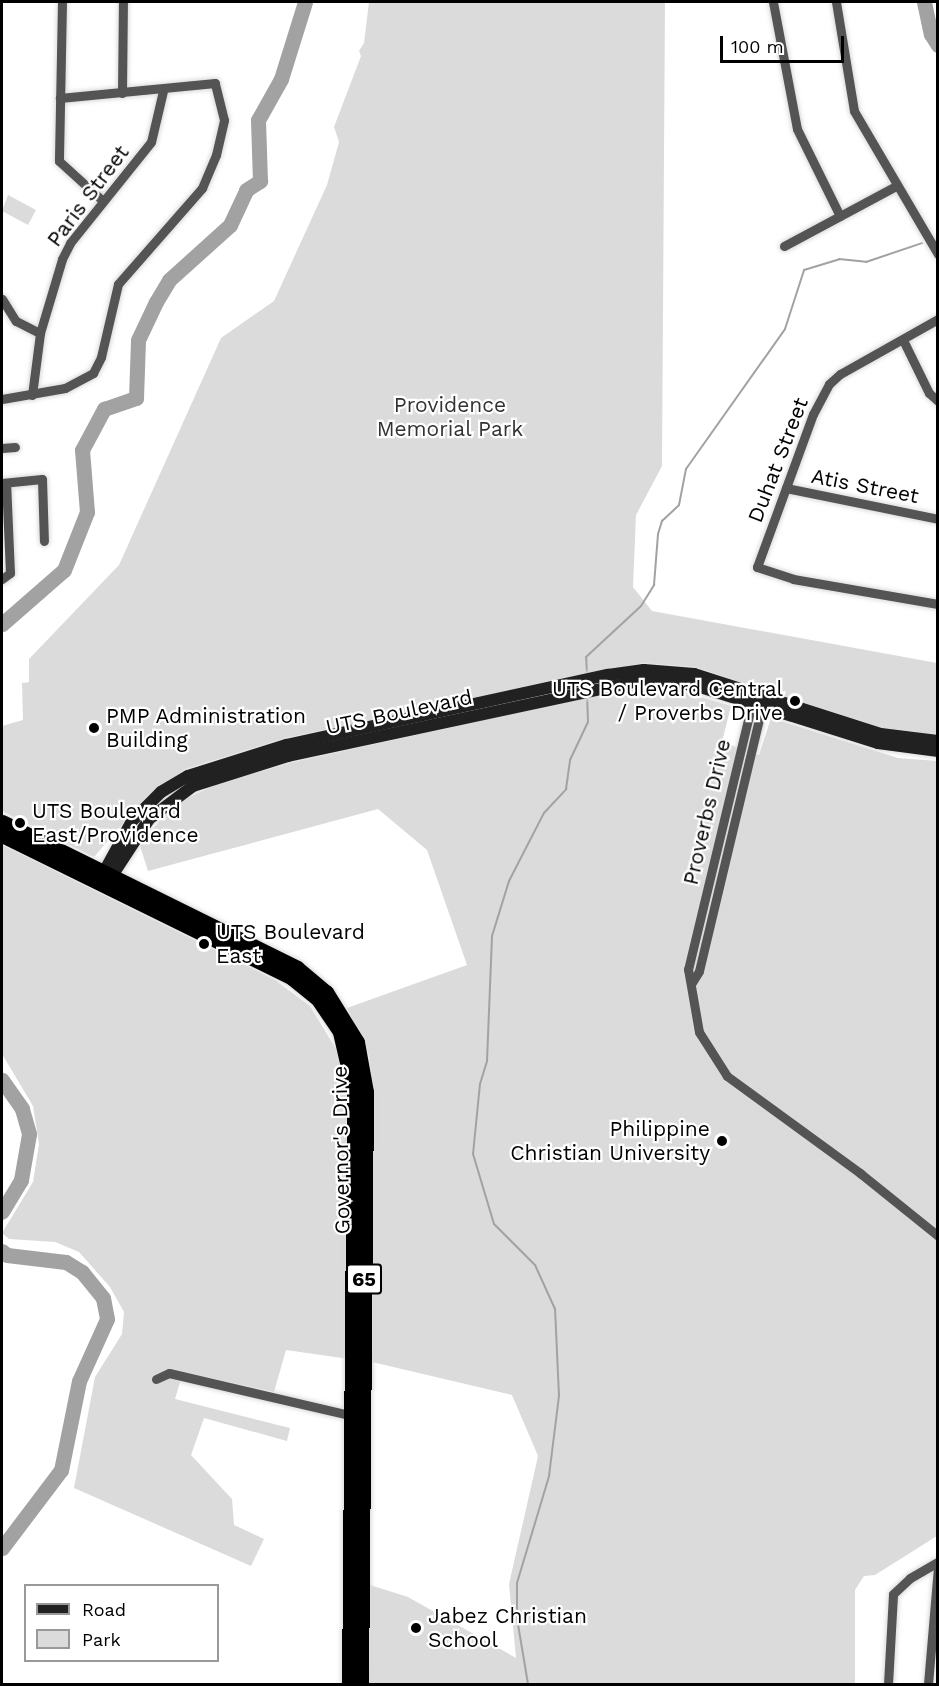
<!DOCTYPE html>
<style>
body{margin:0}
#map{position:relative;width:939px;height:1686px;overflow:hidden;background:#fff;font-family:"Work Sans",sans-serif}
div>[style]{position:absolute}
.green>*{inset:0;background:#dbdbdb}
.stream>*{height:2px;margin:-1px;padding:0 1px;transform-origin:1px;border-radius:1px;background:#a2a2a2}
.river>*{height:15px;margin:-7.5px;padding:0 7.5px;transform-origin:7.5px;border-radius:7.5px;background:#a2a2a2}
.roads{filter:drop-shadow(0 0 2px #dbdbdb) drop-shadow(0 0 2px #dbdbdb)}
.minor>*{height:9px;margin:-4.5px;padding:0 4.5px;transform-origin:4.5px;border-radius:4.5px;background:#545454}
.secondary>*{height:12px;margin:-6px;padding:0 6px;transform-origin:6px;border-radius:6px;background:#212121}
.trunk>*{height:15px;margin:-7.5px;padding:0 7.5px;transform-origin:7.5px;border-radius:7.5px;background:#000}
.dots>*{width:16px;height:16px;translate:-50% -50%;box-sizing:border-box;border:3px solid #fff;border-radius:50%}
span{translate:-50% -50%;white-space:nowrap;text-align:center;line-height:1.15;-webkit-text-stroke:4.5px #fff;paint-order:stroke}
.shield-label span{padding:2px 4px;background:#fff;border:2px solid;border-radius:4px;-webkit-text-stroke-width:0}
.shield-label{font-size:20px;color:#000;font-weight:700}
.street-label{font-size:21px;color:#000}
.park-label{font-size:21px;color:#323232}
.poi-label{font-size:21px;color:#000}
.right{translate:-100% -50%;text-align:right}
.left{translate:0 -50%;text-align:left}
.frame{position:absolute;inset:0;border:3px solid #000;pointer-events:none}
.legend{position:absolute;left:24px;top:1584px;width:195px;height:78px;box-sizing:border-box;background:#fff;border:2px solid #999;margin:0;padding:8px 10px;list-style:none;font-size:18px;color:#000}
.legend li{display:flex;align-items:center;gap:12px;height:30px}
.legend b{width:30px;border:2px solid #999}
.scale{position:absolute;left:720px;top:36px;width:124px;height:27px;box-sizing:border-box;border:3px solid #000;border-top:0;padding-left:8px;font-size:18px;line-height:21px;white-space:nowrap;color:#000;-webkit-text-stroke:4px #fff;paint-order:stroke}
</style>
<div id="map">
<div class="green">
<div style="clip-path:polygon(369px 2px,665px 2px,662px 466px,636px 515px,633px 587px,652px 611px,937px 663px,937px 735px,881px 728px,695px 667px,642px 663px,285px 738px,185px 769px,146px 797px,94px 857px,2px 811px,2px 726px,23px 720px,22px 683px,29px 682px,29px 659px,119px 565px,221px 338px,274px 301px,327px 185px,339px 142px,334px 127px,361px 56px,359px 51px,364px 43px)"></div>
<div style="clip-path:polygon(8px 195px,36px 210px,28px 225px,2px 211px)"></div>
<div style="clip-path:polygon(645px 688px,674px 689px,731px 706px,722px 742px,759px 755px,771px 718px,898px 758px,937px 761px,937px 1536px,875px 1575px,864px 1576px,855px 1590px,855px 1684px,369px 1684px,370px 1585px,408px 1597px,516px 1658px,509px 1584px,538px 1456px,512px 1395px,372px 1362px,373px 1092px,369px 1055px,347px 1008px,467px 965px,427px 850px,378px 809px,148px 871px,140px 846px,164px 815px,183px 800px,216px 785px,290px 763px,565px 702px)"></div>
<div style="clip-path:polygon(2px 845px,275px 980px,310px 1006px,336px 1049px,346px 1094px,349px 1359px,286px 1350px,274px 1392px,183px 1372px,175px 1399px,290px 1428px,287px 1441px,204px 1418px,191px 1455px,232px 1499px,234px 1525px,264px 1539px,251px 1566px,74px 1488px,95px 1377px,122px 1334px,124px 1312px,110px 1287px,79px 1252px,55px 1242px,9px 1239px,2px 1233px,33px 1182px,39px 1144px,33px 1106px,2px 1054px)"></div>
</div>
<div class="stream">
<div style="left:587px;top:674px;width:17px;rotate:-93deg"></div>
<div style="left:586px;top:657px;width:75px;rotate:-42.8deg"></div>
<div style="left:641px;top:606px;width:25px;rotate:-58deg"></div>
<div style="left:654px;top:585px;width:51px;rotate:-85.5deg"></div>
<div style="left:658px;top:534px;width:14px;rotate:-73deg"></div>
<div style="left:662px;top:521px;width:23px;rotate:-43deg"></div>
<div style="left:679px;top:505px;width:37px;rotate:-79deg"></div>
<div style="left:686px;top:469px;width:171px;rotate:-54.7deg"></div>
<div style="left:785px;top:329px;width:62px;rotate:-72.1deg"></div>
<div style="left:804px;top:270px;width:37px;rotate:-17deg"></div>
<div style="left:839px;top:259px;width:27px;rotate:6deg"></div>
<div style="left:866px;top:262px;width:59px;rotate:-18.7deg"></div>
<div style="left:528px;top:1684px;width:67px;rotate:-99.5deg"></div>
<div style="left:517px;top:1618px;width:35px;rotate:-90deg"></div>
<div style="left:517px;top:1583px;width:112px;rotate:-73.3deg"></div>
<div style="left:549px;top:1476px;width:81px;rotate:-82.9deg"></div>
<div style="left:559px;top:1396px;width:87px;rotate:-92.6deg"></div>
<div style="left:555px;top:1309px;width:48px;rotate:-114.4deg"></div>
<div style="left:535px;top:1265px;width:58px;rotate:-135deg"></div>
<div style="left:494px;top:1224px;width:73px;rotate:-106.7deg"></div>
<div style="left:473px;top:1154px;width:70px;rotate:-84.3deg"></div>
<div style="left:480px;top:1084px;width:24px;rotate:-73deg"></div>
<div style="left:487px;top:1061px;width:125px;rotate:-87.7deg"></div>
<div style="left:492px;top:936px;width:58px;rotate:-72.8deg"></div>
<div style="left:509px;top:881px;width:76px;rotate:-62.8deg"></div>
<div style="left:544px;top:813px;width:33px;rotate:-47deg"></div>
<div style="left:566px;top:789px;width:29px;rotate:-82deg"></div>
<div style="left:570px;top:760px;width:42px;rotate:-64.7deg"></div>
<div style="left:588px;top:722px;width:27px;rotate:-92deg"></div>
</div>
<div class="river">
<div style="left:924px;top:2px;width:33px;rotate:78deg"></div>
<div style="left:931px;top:34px;width:13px;rotate:58deg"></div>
<div style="left:2px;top:624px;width:82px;rotate:-41.1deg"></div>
<div style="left:64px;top:570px;width:62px;rotate:-68.4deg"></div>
<div style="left:87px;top:512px;width:62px;rotate:-94.6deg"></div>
<div style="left:82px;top:450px;width:47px;rotate:-61.8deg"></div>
<div style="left:104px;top:409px;width:34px;rotate:-19deg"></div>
<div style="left:136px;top:398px;width:58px;rotate:-88deg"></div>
<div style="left:138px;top:340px;width:42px;rotate:-64.7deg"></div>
<div style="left:156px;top:302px;width:26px;rotate:-59deg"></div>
<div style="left:169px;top:280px;width:82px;rotate:-42deg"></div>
<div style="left:230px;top:225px;width:38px;rotate:-65deg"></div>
<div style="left:246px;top:190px;width:17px;rotate:-33deg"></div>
<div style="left:260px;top:181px;width:61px;rotate:-91.9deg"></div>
<div style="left:258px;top:120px;width:47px;rotate:-60.7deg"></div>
<div style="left:281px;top:79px;width:81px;rotate:-72.7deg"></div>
<div style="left:2px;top:1080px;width:35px;rotate:55deg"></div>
<div style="left:22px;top:1109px;width:26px;rotate:74deg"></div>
<div style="left:29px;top:1134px;width:47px;rotate:99.9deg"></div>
<div style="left:21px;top:1180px;width:37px;rotate:121deg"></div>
<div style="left:2px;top:1251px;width:6px;rotate:39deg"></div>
<div style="left:7px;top:1255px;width:59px;rotate:6.8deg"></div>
<div style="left:66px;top:1262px;width:19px;rotate:32deg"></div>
<div style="left:82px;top:1272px;width:33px;rotate:51deg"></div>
<div style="left:103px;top:1298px;width:21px;rotate:79deg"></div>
<div style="left:107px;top:1319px;width:68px;rotate:114.3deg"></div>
<div style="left:79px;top:1381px;width:91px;rotate:101.4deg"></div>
<div style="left:61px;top:1470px;width:98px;rotate:127.1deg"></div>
</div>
<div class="roads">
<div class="minor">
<div style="left:62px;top:2px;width:159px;rotate:91.1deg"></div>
<div style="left:59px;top:161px;width:59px;rotate:42.3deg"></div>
<div style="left:773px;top:2px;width:129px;rotate:79.3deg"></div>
<div style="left:797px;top:129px;width:97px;rotate:63.7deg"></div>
<div style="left:836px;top:2px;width:110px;rotate:80.6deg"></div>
<div style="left:854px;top:111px;width:166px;rotate:59.6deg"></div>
<div style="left:122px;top:93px;width:91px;rotate:-89.4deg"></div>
<div style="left:784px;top:246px;width:127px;rotate:-28.2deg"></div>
<div style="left:2px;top:299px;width:26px;rotate:58deg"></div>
<div style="left:16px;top:321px;width:27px;rotate:27deg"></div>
<div style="left:938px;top:319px;width:112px;rotate:150.7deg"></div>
<div style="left:840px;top:374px;width:15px;rotate:138deg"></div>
<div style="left:829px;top:384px;width:34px;rotate:118deg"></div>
<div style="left:813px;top:414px;width:163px;rotate:110.1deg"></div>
<div style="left:757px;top:567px;width:38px;rotate:18deg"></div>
<div style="left:793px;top:579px;width:147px;rotate:9.8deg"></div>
<div style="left:903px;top:340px;width:59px;rotate:63.9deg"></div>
<div style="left:929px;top:393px;width:12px;rotate:42deg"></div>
<div style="left:32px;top:395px;width:63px;rotate:-82.6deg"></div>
<div style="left:40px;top:333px;width:77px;rotate:-73.4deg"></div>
<div style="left:62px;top:259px;width:18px;rotate:-63deg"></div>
<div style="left:70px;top:243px;width:129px;rotate:-51.3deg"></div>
<div style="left:151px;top:142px;width:52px;rotate:-76.8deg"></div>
<div style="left:2px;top:399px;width:64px;rotate:-9.9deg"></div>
<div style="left:65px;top:388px;width:32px;rotate:-28deg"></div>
<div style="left:93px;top:373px;width:18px;rotate:-63deg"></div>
<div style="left:101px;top:357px;width:75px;rotate:-76.9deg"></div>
<div style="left:118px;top:284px;width:128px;rotate:-48.8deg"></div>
<div style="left:202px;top:188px;width:36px;rotate:-67deg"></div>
<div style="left:216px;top:155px;width:36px;rotate:-77deg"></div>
<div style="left:224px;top:120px;width:38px;rotate:-104deg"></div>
<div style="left:215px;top:83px;width:156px;rotate:174.5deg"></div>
<div style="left:2px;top:448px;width:13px;rotate:-4deg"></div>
<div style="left:2px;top:483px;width:40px;rotate:-5.7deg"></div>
<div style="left:42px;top:479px;width:62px;rotate:88.2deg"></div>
<div style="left:786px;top:488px;width:155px;rotate:11.5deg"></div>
<div style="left:2px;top:579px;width:10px;rotate:-37deg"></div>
<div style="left:10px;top:573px;width:90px;rotate:-92.5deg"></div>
<div style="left:691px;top:984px;width:15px;rotate:-58deg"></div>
<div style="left:699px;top:971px;width:272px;rotate:-76.6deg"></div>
<div style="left:762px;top:706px;width:11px;rotate:-112deg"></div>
<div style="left:758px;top:696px;width:9px;rotate:131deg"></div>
<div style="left:752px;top:703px;width:274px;rotate:103.5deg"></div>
<div style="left:688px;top:969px;width:64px;rotate:80.1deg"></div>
<div style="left:699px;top:1032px;width:52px;rotate:57.5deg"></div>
<div style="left:727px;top:1076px;width:165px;rotate:36.1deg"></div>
<div style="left:860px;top:1173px;width:100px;rotate:38.9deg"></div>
<div style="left:156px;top:1379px;width:14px;rotate:-25deg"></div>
<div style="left:169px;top:1373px;width:190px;rotate:13.1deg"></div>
<div style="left:888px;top:1684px;width:90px;rotate:-86.8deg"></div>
<div style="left:893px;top:1594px;width:23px;rotate:-43deg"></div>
<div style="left:910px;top:1578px;width:32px;rotate:-30deg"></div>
<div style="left:928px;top:1684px;width:117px;rotate:-85.1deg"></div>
</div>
<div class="secondary">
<div style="left:104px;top:880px;width:8px;rotate:-90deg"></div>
<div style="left:104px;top:872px;width:58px;rotate:-61.2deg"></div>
<div style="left:132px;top:821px;width:41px;rotate:-45deg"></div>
<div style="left:161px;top:792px;width:31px;rotate:-31deg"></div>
<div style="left:188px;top:776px;width:103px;rotate:-17.6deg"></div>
<div style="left:286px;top:745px;width:330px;rotate:-12.3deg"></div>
<div style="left:608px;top:675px;width:36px;rotate:-8deg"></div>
<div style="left:644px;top:670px;width:50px;rotate:4.6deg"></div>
<div style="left:694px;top:674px;width:196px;rotate:17.8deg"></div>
<div style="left:881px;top:734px;width:57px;rotate:7deg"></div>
<div style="left:108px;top:882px;width:75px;rotate:-56.9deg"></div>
<div style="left:149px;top:819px;width:55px;rotate:-36.9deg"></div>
<div style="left:193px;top:786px;width:100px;rotate:-17.5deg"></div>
<div style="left:288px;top:756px;width:366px;rotate:-12.1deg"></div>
<div style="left:646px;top:679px;width:48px;rotate:7.1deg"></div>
<div style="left:694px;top:685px;width:193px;rotate:17.5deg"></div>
<div style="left:878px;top:743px;width:61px;rotate:7.6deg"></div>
</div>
<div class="trunk">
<div style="left:2px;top:822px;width:329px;rotate:26.3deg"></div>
<div style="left:297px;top:968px;width:38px;rotate:40deg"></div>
<div style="left:326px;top:992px;width:59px;rotate:58.2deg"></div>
<div style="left:357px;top:1042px;width:51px;rotate:79.8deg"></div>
<div style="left:366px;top:1092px;width:592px;rotate:90.48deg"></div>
<div style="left:2px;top:835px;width:323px;rotate:26.2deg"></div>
<div style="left:292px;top:978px;width:33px;rotate:39deg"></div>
<div style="left:318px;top:999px;width:40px;rotate:56deg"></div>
<div style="left:340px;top:1032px;width:63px;rotate:77.1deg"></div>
<div style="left:354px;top:1093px;width:591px;rotate:90.48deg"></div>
</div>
</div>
<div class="dots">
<div style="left:795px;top:701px;background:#000"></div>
<div style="left:94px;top:728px;background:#000"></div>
<div style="left:20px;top:823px;background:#000"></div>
<div style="left:204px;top:944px;background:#000"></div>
<div style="left:722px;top:1141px;background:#000"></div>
<div style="left:416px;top:1628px;background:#000"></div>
</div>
<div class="shield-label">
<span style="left:364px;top:1279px">65</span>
</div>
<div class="street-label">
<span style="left:88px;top:196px;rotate:-53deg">Paris Street</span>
<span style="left:778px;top:460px;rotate:-69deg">Duhat Street</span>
<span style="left:865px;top:486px;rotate:11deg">Atis Street</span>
<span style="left:399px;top:712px;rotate:-12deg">UTS Boulevard</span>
<span style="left:707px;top:812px;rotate:-77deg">Proverbs Drive</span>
<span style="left:341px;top:1150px;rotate:-91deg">Governor's Drive</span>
</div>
<div class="park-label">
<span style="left:450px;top:417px">Providence<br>Memorial Park</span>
</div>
<div class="poi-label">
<span class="right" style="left:783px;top:701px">UTS Boulevard Central<br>/ Proverbs Drive</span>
<span class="left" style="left:106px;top:728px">PMP Administration<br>Building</span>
<span class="left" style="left:32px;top:823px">UTS Boulevard<br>East/Providence</span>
<span class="left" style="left:216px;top:944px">UTS Boulevard<br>East</span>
<span class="right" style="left:710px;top:1141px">Philippine<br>Christian University</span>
<span class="left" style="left:428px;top:1628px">Jabez Christian<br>School</span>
</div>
<div class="frame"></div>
<ul class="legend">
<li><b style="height:8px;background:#212121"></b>Road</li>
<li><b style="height:16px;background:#dbdbdb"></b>Park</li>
</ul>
<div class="scale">100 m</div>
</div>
